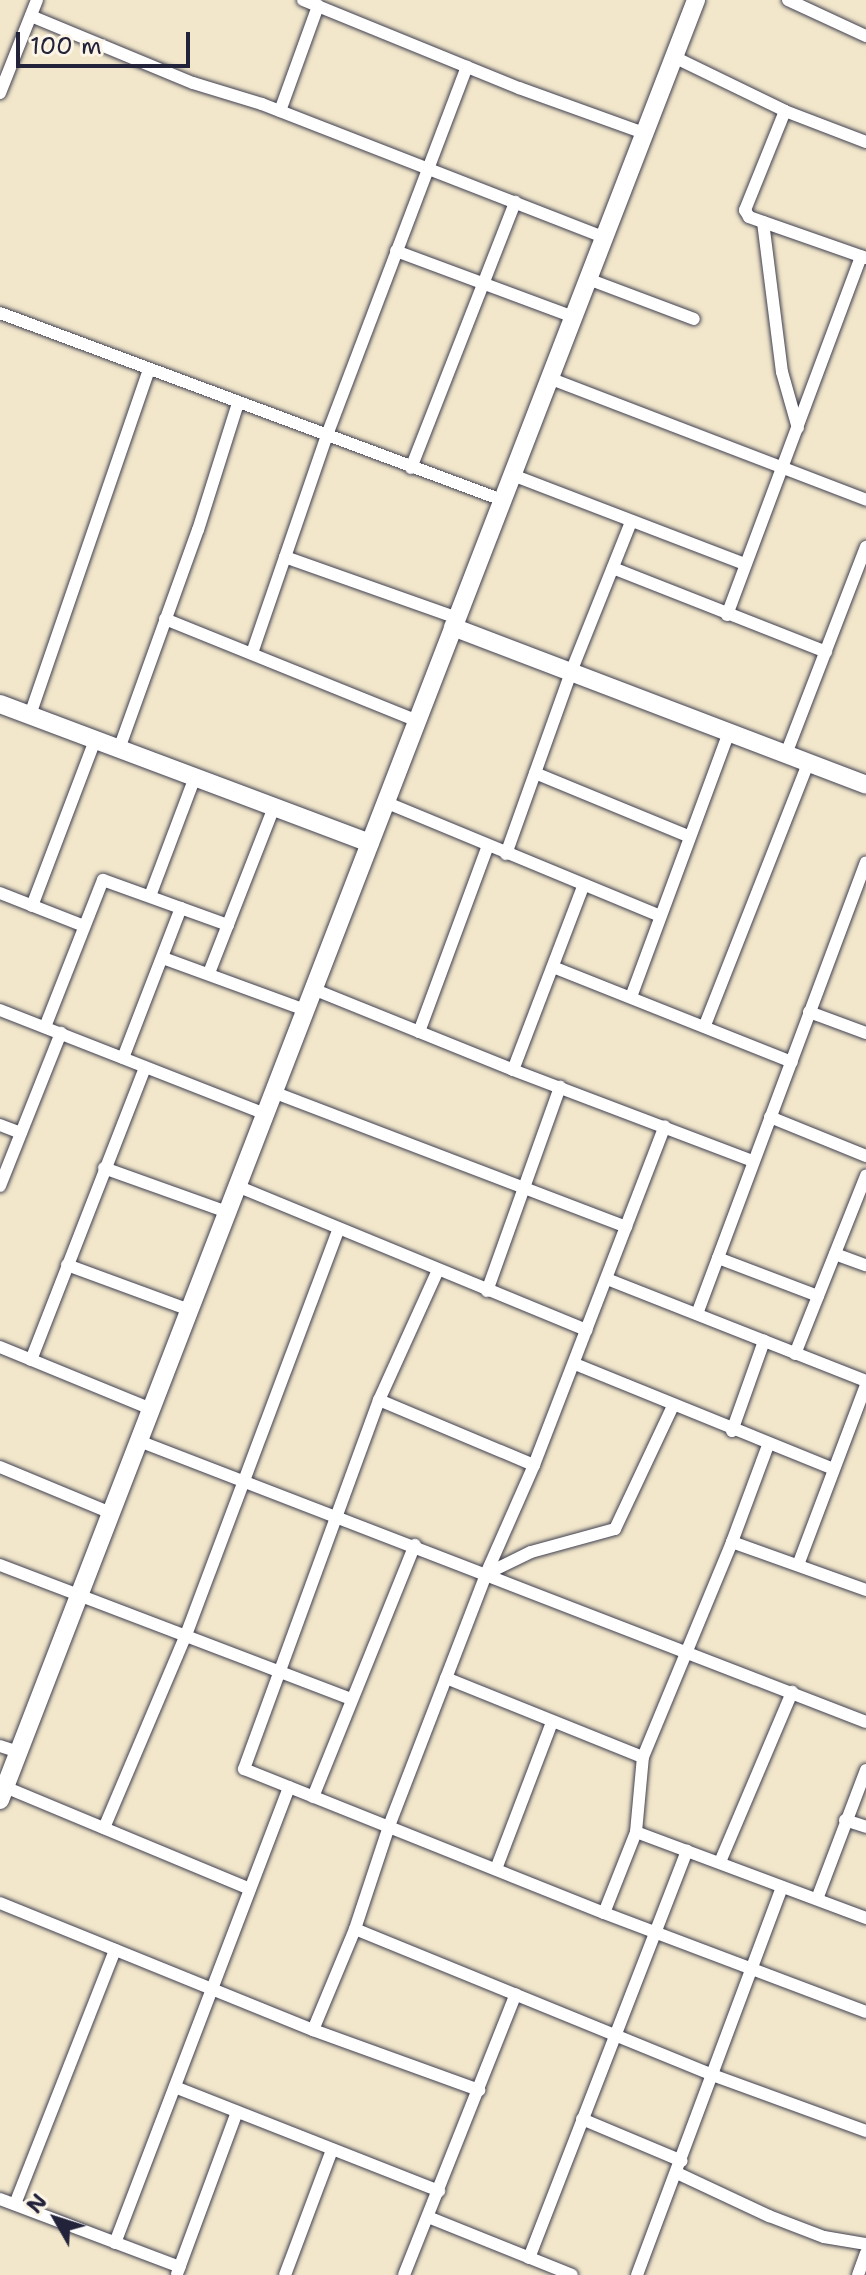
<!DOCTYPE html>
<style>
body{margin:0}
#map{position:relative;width:866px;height:2275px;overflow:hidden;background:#f2e7cb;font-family:"Shantell Sans",sans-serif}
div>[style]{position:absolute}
.roads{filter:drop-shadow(0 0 2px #414051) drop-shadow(0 0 2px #414051)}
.street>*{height:12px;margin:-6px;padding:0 6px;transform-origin:6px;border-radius:6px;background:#fff}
.secondary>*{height:18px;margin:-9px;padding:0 9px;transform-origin:9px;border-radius:9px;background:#fff}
span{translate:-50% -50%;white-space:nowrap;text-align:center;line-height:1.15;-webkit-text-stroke:6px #fcf5e5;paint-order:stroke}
.north{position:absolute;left:16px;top:2179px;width:80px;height:80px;-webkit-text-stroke:6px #fcf5e5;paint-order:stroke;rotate:309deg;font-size:22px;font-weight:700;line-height:32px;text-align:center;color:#22223b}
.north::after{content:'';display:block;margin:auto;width:28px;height:36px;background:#22223b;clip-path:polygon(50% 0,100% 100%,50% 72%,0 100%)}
.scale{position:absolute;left:16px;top:32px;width:174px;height:36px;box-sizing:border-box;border:4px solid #22223b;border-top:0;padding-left:10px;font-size:24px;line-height:28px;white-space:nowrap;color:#22223b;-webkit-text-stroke:6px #fcf5e5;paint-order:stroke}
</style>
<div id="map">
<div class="roads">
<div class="street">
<div style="left:303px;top:0;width:233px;rotate:22.2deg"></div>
<div style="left:519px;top:88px;width:133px;rotate:19.8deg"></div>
<div style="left:788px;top:0;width:86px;rotate:24.8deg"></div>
<div style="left:31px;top:16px;width:175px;rotate:22.5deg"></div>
<div style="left:193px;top:83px;width:72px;rotate:16.9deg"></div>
<div style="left:262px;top:104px;width:367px;rotate:21.3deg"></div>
<div style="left:674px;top:57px;width:123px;rotate:25.9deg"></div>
<div style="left:785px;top:111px;width:87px;rotate:20.9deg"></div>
<div style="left:0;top:93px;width:100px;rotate:-68.3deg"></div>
<div style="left:280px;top:111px;width:112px;rotate:-70.1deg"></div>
<div style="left:785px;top:111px;width:107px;rotate:112deg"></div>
<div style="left:745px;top:210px;width:8px;rotate:60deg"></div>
<div style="left:749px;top:217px;width:124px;rotate:19.3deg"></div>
<div style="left:763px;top:222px;width:151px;rotate:82.8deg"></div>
<div style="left:782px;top:372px;width:58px;rotate:74.1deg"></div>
<div style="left:396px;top:251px;width:189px;rotate:20.4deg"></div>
<div style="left:588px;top:279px;width:113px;rotate:20.7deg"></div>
<div style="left:0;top:313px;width:536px;rotate:20.43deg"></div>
<div style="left:549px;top:378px;width:340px;rotate:21deg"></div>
<div style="left:411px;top:468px;width:286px;rotate:-68.6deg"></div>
<div style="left:510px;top:474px;width:252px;rotate:21deg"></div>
<div style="left:285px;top:557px;width:182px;rotate:19.5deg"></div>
<div style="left:613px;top:568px;width:229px;rotate:21.5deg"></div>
<div style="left:727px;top:615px;width:383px;rotate:-69.5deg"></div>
<div style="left:165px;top:619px;width:272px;rotate:22deg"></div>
<div style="left:252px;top:653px;width:231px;rotate:-71deg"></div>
<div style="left:327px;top:435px;width:394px;rotate:-69.2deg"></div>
<div style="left:30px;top:715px;width:366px;rotate:-71deg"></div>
<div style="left:119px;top:749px;width:233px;rotate:-70.2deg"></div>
<div style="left:198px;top:530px;width:133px;rotate:-72.5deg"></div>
<div style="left:786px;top:754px;width:222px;rotate:-68.9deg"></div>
<div style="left:535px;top:773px;width:165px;rotate:22.4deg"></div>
<div style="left:385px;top:802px;width:295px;rotate:22.5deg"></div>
<div style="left:506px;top:854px;width:193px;rotate:-70.3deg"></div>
<div style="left:571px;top:672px;width:162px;rotate:-68.2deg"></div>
<div style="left:0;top:893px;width:90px;rotate:21.4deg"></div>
<div style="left:150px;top:896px;width:127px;rotate:-69.3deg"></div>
<div style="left:32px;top:906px;width:178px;rotate:-69.2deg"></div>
<div style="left:163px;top:958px;width:151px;rotate:20.1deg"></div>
<div style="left:553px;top:967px;width:257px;rotate:21.7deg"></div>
<div style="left:209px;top:973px;width:178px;rotate:-68.6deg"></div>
<div style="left:313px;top:989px;width:216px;rotate:22deg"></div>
<div style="left:513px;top:1070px;width:257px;rotate:20.8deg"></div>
<div style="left:631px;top:997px;width:283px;rotate:-69.7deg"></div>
<div style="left:0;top:1010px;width:285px;rotate:21.4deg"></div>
<div style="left:809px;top:1012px;width:61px;rotate:20.2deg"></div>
<div style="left:705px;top:1025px;width:282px;rotate:-68.5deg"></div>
<div style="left:45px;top:1027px;width:158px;rotate:-68.5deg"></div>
<div style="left:103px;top:880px;width:133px;rotate:19.8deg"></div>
<div style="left:419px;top:1032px;width:199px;rotate:-69.7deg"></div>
<div style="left:123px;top:1058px;width:161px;rotate:-68.9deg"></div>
<div style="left:513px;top:1070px;width:196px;rotate:-69.1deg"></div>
<div style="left:273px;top:1092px;width:378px;rotate:20.9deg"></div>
<div style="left:770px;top:1117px;width:104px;rotate:22.1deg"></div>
<div style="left:0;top:1125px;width:22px;rotate:21deg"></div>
<div style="left:104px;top:1168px;width:131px;rotate:19.7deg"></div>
<div style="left:0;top:1186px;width:165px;rotate:-68.3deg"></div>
<div style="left:237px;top:1186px;width:378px;rotate:22.4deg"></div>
<div style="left:835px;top:1254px;width:33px;rotate:20deg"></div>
<div style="left:718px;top:1258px;width:107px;rotate:20.8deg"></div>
<div style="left:67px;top:1265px;width:130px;rotate:20.2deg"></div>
<div style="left:438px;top:1270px;width:143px;rotate:114.4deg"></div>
<div style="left:379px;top:1400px;width:393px;rotate:110.1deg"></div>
<div style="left:244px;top:1769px;width:388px;rotate:21.8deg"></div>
<div style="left:604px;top:1913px;width:280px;rotate:20.7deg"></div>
<div style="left:607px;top:1279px;width:278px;rotate:21.5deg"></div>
<div style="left:487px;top:1291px;width:217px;rotate:-70.3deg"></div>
<div style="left:697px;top:1314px;width:482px;rotate:-69.5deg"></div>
<div style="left:0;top:1347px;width:163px;rotate:22.3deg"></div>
<div style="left:795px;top:1354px;width:192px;rotate:-68.3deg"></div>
<div style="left:31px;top:1360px;width:314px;rotate:-68.7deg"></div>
<div style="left:575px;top:1364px;width:279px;rotate:22.1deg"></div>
<div style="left:379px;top:1400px;width:168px;rotate:22.8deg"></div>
<div style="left:732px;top:1431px;width:96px;rotate:-70.4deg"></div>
<div style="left:139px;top:1441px;width:779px;rotate:21.13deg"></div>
<div style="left:0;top:1467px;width:120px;rotate:22.5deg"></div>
<div style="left:732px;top:1542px;width:142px;rotate:19.7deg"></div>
<div style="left:0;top:1565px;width:376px;rotate:20.9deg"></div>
<div style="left:798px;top:1565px;width:192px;rotate:-69.3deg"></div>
<div style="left:486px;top:1574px;width:50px;rotate:-26.1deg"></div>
<div style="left:531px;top:1552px;width:87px;rotate:-15.3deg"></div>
<div style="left:615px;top:1529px;width:136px;rotate:-64.8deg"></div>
<div style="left:446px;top:1678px;width:212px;rotate:21.9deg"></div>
<div style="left:0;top:1746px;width:19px;rotate:18deg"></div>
<div style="left:5px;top:1787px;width:265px;rotate:22.6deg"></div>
<div style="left:313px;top:1797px;width:272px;rotate:-68deg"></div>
<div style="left:845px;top:1820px;width:22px;rotate:18deg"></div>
<div style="left:104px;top:1828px;width:210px;rotate:-67deg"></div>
<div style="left:186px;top:1635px;width:433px;rotate:-69.4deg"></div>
<div style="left:636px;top:1832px;width:246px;rotate:20.5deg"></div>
<div style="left:720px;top:1862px;width:185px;rotate:-67deg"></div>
<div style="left:496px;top:1869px;width:157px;rotate:-69.1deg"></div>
<div style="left:817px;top:1899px;width:138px;rotate:-69.2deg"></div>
<div style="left:0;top:1903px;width:338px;rotate:22.1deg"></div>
<div style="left:313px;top:2030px;width:177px;rotate:19.9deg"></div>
<div style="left:604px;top:1913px;width:87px;rotate:-68.4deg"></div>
<div style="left:636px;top:1832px;width:75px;rotate:-84.7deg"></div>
<div style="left:643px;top:1757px;width:233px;rotate:-67.5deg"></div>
<div style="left:732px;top:1542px;width:103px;rotate:-69.6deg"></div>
<div style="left:355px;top:1929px;width:389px;rotate:22.2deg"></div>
<div style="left:715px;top:2076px;width:161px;rotate:20deg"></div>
<div style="left:313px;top:2030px;width:109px;rotate:-67.4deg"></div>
<div style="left:355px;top:1929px;width:108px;rotate:-71.7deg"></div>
<div style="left:389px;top:1826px;width:270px;rotate:-68.9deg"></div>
<div style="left:486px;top:1574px;width:119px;rotate:-66.2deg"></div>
<div style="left:534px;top:1465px;width:363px;rotate:-68.9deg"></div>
<div style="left:175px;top:2087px;width:284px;rotate:21.5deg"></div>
<div style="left:582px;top:2119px;width:108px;rotate:22.8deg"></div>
<div style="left:677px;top:2173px;width:102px;rotate:25.1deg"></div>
<div style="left:769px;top:2216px;width:59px;rotate:20.9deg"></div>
<div style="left:824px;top:2237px;width:43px;rotate:9.5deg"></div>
<div style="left:0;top:2199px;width:192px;rotate:20.7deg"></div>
<div style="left:15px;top:2204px;width:273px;rotate:-68.5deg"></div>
<div style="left:428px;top:2217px;width:155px;rotate:21.9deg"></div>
<div style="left:115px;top:2243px;width:488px;rotate:-69.1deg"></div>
<div style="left:529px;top:2258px;width:437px;rotate:-68.8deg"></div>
<div style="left:177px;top:2274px;width:173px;rotate:-69.7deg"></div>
<div style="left:285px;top:2275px;width:134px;rotate:-69.4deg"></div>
<div style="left:404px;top:2275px;width:302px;rotate:-68.3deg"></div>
<div style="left:637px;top:2275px;width:414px;rotate:-69.5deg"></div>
<div style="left:858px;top:2275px;width:23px;rotate:-70deg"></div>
</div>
<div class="secondary">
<div style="left:453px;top:627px;width:442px;rotate:20.9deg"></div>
<div style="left:0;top:704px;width:395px;rotate:20.6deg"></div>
<div style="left:0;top:1800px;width:1930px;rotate:-68.86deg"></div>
</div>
</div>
<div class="north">N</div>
<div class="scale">100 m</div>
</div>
